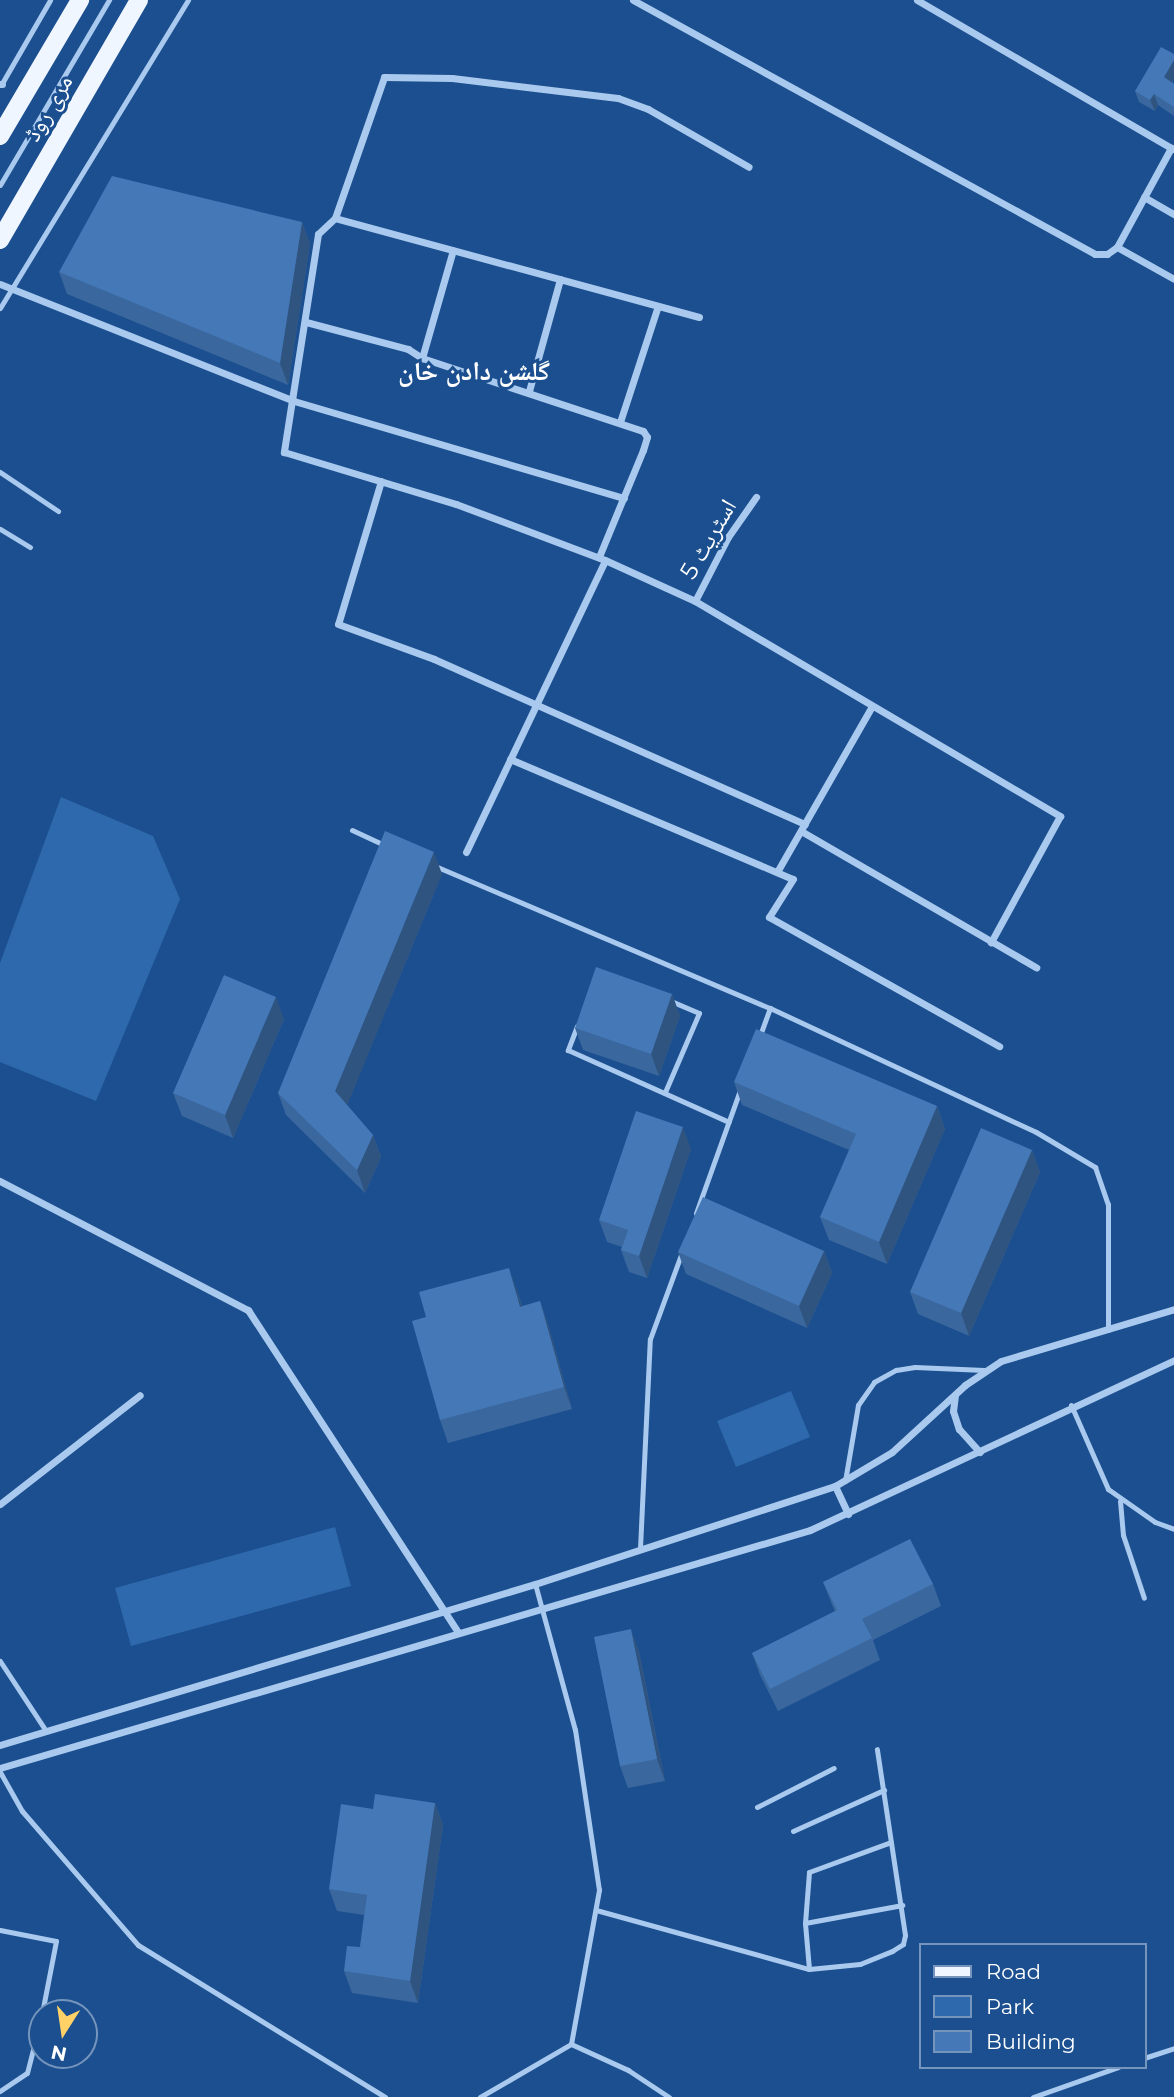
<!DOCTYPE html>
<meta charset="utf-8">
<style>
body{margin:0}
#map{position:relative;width:1174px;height:2097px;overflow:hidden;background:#1b4f8f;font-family:Montserrat,"Noto Naskh Arabic",sans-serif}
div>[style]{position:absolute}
.green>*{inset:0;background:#2e69ad}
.lane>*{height:5px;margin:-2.5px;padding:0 2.5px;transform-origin:2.5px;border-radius:2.5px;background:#a9c9ee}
.street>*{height:7px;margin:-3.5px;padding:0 3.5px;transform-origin:3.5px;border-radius:3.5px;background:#a9c9ee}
.primary>*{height:18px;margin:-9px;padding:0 9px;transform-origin:9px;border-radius:9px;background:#f0f6ff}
.wall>*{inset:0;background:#3a679d}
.shaded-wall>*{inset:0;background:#305480}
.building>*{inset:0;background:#4478b7}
span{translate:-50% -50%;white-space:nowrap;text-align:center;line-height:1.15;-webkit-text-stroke:6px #1b4f8f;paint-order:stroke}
.street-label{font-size:24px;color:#fff}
.neighbourhood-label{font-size:26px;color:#fff;font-weight:700}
.legend{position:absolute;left:919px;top:1943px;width:228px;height:126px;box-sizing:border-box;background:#1b4f8f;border:2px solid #7695bc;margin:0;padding:9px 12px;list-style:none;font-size:21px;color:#fff}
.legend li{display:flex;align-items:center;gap:14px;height:35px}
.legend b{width:35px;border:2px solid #7695bc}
.north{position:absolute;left:28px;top:1999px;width:70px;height:70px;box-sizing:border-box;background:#1b4f8f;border:2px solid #7695bc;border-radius:50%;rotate:192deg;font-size:19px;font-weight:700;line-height:28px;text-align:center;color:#fff}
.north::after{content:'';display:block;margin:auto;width:24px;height:32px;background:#ffd166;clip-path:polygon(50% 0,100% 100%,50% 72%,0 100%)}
</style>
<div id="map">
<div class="green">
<div style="clip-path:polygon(61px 797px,153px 836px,180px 899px,96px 1101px,0 1062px,0 963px)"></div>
<div style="clip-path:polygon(791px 1391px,810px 1437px,736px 1467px,717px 1421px)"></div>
<div style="clip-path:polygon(335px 1527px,351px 1586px,131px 1646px,115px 1588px)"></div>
</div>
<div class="lane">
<div style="left:1px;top:85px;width:98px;rotate:-60deg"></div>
<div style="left:0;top:185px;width:215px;rotate:-59.5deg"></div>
<div style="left:0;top:308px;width:361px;rotate:-58.6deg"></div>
<div style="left:0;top:472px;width:70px;rotate:33.9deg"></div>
<div style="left:0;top:529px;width:35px;rotate:31deg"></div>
<div style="left:352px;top:830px;width:38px;rotate:25deg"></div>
<div style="left:435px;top:866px;width:364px;rotate:23deg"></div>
<div style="left:770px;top:1008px;width:293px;rotate:25deg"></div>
<div style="left:1036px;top:1132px;width:69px;rotate:30.7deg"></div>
<div style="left:1095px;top:1167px;width:39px;rotate:71deg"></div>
<div style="left:1108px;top:1204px;width:126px;rotate:90deg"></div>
<div style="left:577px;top:1026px;width:26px;rotate:111deg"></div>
<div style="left:568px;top:1050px;width:176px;rotate:24.1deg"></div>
<div style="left:759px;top:1038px;width:32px;rotate:-70deg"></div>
<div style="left:665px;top:1092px;width:86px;rotate:-66.7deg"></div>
<div style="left:699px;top:1013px;width:33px;rotate:-157deg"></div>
<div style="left:696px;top:1213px;width:131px;rotate:-70.3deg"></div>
<div style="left:1071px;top:1405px;width:92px;rotate:66.2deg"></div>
<div style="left:1108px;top:1489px;width:57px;rotate:35.1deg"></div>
<div style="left:1155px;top:1522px;width:20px;rotate:20deg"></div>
<div style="left:845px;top:1481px;width:77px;rotate:-80.3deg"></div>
<div style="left:858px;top:1405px;width:28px;rotate:-55deg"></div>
<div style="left:874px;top:1382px;width:25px;rotate:-29deg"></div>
<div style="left:896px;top:1370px;width:19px;rotate:-9deg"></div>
<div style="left:915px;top:1367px;width:69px;rotate:2.5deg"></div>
<div style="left:1120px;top:1501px;width:34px;rotate:85deg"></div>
<div style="left:1123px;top:1535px;width:66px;rotate:71.6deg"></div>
<div style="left:640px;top:1548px;width:209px;rotate:-87.3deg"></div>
<div style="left:650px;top:1339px;width:93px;rotate:-69.8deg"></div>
<div style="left:0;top:1661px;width:84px;rotate:56.7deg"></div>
<div style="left:0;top:1772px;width:45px;rotate:60.6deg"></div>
<div style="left:22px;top:1811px;width:177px;rotate:49.1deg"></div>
<div style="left:138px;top:1945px;width:290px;rotate:31.6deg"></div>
<div style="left:757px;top:1807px;width:86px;rotate:-26.9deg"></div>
<div style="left:793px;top:1831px;width:100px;rotate:-24.3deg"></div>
<div style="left:596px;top:1910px;width:221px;rotate:15.5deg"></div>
<div style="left:809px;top:1969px;width:51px;rotate:-5.6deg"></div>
<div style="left:860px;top:1964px;width:35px;rotate:-22deg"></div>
<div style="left:892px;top:1951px;width:13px;rotate:-32deg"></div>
<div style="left:903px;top:1944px;width:9px;rotate:-77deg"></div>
<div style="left:905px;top:1935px;width:188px;rotate:-98.6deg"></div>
<div style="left:805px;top:1923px;width:99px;rotate:-10.5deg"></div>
<div style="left:0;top:1930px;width:57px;rotate:11.1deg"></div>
<div style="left:56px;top:1941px;width:73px;rotate:101deg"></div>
<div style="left:809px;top:1969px;width:46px;rotate:-95deg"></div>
<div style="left:805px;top:1923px;width:51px;rotate:-85.5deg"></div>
<div style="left:809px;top:1872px;width:87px;rotate:-20.1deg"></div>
<div style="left:571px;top:2044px;width:63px;rotate:24.5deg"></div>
<div style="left:628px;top:2070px;width:49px;rotate:33.4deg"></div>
<div style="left:1144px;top:2058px;width:32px;rotate:-18deg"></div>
<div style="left:0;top:2091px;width:32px;rotate:-34deg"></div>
<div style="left:27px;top:2073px;width:61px;rotate:-75.7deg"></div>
<div style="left:480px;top:2097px;width:105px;rotate:-30.2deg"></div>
<div style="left:571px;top:2044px;width:157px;rotate:-79.7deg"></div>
<div style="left:599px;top:1890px;width:162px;rotate:-98.5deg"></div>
<div style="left:575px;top:1730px;width:151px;rotate:-105.3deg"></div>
<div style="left:1033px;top:2097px;width:90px;rotate:-19.4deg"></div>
</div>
<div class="street">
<div style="left:633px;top:0;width:527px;rotate:28.8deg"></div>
<div style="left:1095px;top:254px;width:12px"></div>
<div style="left:1107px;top:254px;width:12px;rotate:-35deg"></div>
<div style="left:1117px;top:247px;width:113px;rotate:-61.4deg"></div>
<div style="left:917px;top:0;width:296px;rotate:30.2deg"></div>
<div style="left:0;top:84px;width:2px"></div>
<div style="left:1144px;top:197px;width:34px;rotate:30deg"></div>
<div style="left:335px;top:218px;width:149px;rotate:-70.8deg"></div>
<div style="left:384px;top:77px;width:68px;rotate:0.8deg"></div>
<div style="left:452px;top:78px;width:167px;rotate:6.9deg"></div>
<div style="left:618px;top:98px;width:32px;rotate:20deg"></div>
<div style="left:648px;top:109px;width:116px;rotate:29.9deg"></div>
<div style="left:1117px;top:247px;width:65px;rotate:29.3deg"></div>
<div style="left:0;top:284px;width:316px;rotate:21.7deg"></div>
<div style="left:294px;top:401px;width:344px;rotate:16.4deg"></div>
<div style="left:699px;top:317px;width:377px;rotate:-164.8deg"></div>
<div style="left:335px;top:218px;width:23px;rotate:137deg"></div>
<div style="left:318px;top:234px;width:221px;rotate:98.9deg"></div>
<div style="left:284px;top:452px;width:180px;rotate:16.8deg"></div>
<div style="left:456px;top:504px;width:159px;rotate:20.6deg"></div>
<div style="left:605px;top:560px;width:99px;rotate:24.5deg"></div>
<div style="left:695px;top:601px;width:424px;rotate:30.5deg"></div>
<div style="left:1060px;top:816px;width:144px;rotate:118.7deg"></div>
<div style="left:306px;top:322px;width:106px;rotate:14.8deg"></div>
<div style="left:408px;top:349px;width:17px;rotate:33deg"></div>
<div style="left:422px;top:358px;width:233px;rotate:18.3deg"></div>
<div style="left:643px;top:431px;width:7px;rotate:56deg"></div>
<div style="left:647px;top:437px;width:14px;rotate:107deg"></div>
<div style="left:643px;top:450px;width:116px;rotate:112.4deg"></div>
<div style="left:422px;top:358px;width:112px;rotate:-74deg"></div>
<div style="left:529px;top:391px;width:116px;rotate:-74.5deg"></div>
<div style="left:620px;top:422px;width:122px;rotate:-71.9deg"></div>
<div style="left:381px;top:481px;width:149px;rotate:106.7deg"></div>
<div style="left:338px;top:624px;width:102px;rotate:20deg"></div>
<div style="left:434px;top:659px;width:406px;rotate:24deg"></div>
<div style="left:695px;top:601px;width:72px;rotate:-62.7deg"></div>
<div style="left:728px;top:537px;width:49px;rotate:-55deg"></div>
<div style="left:510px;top:759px;width:307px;rotate:23deg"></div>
<div style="left:793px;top:879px;width:45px;rotate:122.3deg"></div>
<div style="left:769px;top:917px;width:264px;rotate:29.3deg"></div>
<div style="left:801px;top:831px;width:272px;rotate:30.1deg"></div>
<div style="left:466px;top:852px;width:323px;rotate:-64.5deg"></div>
<div style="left:777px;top:872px;width:191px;rotate:-60.2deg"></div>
<div style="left:0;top:1181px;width:280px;rotate:27.5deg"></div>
<div style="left:248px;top:1310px;width:383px;rotate:56.9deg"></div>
<div style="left:955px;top:1395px;width:16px;rotate:97deg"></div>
<div style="left:953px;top:1411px;width:19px;rotate:72deg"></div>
<div style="left:959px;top:1429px;width:31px;rotate:48deg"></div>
<div style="left:835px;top:1486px;width:31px;rotate:65deg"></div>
<div style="left:0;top:1504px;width:177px;rotate:-37.9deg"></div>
<div style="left:0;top:1745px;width:559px;rotate:-16.75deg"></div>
<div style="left:535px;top:1584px;width:316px;rotate:-18.1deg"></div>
<div style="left:835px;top:1486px;width:66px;rotate:-30.8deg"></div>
<div style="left:892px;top:1452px;width:99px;rotate:-42.5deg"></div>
<div style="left:965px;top:1385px;width:43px;rotate:-33.7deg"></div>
<div style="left:1001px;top:1361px;width:181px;rotate:-16.7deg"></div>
<div style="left:0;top:1768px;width:844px;rotate:-16.37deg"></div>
<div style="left:810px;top:1530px;width:402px;rotate:-25deg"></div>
</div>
<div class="primary">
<div style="left:0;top:136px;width:158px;rotate:-59.5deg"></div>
<div style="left:0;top:240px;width:277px;rotate:-59.9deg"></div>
</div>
<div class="wall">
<div style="clip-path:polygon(1174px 54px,1174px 78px,1172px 82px,1174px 84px,1174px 116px,1158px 105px,1155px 111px,1139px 102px,1135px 91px)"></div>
<div style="clip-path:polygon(302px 222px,310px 244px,288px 385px,67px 294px,59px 272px)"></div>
<div style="clip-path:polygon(442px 874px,347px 1105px,373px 1135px,381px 1157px,365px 1193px,286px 1115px,278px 1093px)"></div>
<div style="clip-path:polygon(672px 994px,680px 1016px,659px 1076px,583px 1050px,575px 1028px)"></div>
<div style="clip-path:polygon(284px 1019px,233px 1138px,182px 1116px,173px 1093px)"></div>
<div style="clip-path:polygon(734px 1082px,937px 1106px,945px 1129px,887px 1264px,829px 1240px,820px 1217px,849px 1150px,742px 1105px)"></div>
<div style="clip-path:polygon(691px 1149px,647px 1278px,629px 1272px,621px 1250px,622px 1247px,607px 1242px,599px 1220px)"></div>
<div style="clip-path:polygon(1032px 1150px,1040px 1172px,969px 1336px,918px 1314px,910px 1292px)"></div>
<div style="clip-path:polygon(824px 1251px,832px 1273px,807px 1328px,686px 1274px,678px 1252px)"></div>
<div style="clip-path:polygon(517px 1290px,522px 1306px,540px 1301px,548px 1324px,572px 1409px,448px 1443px,440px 1420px)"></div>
<div style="clip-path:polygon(823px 1582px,933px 1584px,941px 1606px,873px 1640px,880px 1660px,778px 1711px,760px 1675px,752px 1653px,835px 1612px)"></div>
<div style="clip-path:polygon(639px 1651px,665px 1781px,628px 1788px,620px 1766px)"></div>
<div style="clip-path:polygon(435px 1803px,443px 1825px,418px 2003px,352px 1993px,344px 1971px,360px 1947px,364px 1915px,337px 1911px,329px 1889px,373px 1809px)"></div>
</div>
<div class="shaded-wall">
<div style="clip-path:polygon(1174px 60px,1174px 78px,1168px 88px,1164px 77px)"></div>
<div style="clip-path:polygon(1154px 94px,1158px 105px,1155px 111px,1150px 100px)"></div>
<div style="clip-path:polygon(302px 222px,310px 244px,288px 385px,280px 363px)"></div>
<div style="clip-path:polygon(434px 852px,442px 874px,344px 1113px,335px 1091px)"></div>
<div style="clip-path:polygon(672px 994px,680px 1016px,659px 1076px,651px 1054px)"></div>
<div style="clip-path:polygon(276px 997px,284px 1019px,233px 1138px,225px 1115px)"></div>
<div style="clip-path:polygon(937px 1106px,945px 1129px,887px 1264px,879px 1242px)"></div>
<div style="clip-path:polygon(683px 1127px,691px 1149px,647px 1278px,639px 1256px)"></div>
<div style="clip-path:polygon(373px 1135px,381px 1157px,365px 1193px,357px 1170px)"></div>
<div style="clip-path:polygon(1032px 1150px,1040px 1172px,969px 1336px,961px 1313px)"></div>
<div style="clip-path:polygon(824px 1251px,832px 1273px,807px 1328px,799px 1306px)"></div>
<div style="clip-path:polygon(509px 1268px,517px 1290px,528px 1329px,520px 1307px)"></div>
<div style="clip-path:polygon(540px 1301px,548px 1324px,572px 1409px,564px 1387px)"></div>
<div style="clip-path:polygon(631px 1629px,639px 1651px,665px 1781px,657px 1759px)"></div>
<div style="clip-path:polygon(435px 1803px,443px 1825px,418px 2003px,410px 1981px)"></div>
</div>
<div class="building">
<div style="clip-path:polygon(1161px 47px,1174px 54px,1174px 60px,1164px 77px,1174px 84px,1174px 107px,1154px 94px,1150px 100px,1135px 91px)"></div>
<div style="clip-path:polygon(112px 176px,302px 222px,280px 363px,59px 272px)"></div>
<div style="clip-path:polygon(385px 831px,434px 852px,335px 1091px,373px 1135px,357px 1170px,278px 1093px)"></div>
<div style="clip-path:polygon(596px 967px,672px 994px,651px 1054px,575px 1028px)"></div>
<div style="clip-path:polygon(224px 975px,276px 997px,225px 1115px,173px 1093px)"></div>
<div style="clip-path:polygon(756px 1029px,937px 1106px,879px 1242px,820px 1217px,856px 1134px,734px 1082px)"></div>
<div style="clip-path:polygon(636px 1111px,683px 1127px,639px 1256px,621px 1250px,628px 1230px,599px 1220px)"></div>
<div style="clip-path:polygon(981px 1128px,1032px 1150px,961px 1313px,910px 1292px)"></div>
<div style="clip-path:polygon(703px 1197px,824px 1251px,799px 1306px,678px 1252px)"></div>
<div style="clip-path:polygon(509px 1268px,520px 1307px,540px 1301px,564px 1387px,440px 1420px,412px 1321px,426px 1317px,419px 1292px)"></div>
<div style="clip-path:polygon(910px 1539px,933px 1584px,862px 1619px,872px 1638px,770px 1689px,752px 1653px,837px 1610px,823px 1582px)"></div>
<div style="clip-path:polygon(631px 1629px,657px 1759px,620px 1766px,594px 1637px)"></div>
<div style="clip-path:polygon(375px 1794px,435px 1803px,410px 1981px,344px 1971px,347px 1946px,360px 1947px,367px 1895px,329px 1889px,341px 1804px,373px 1809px)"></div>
</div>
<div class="street-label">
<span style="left:48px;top:108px;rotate:-60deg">مری روڈ</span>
<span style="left:708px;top:539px;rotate:-60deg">اسٹریٹ 5</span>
</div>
<div class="neighbourhood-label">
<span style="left:474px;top:372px">گلشن دادن خان</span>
</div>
<ul class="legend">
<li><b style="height:9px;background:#f0f6ff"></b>Road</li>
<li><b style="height:19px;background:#2e69ad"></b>Park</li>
<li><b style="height:19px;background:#4478b7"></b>Building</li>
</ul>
<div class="north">N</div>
</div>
